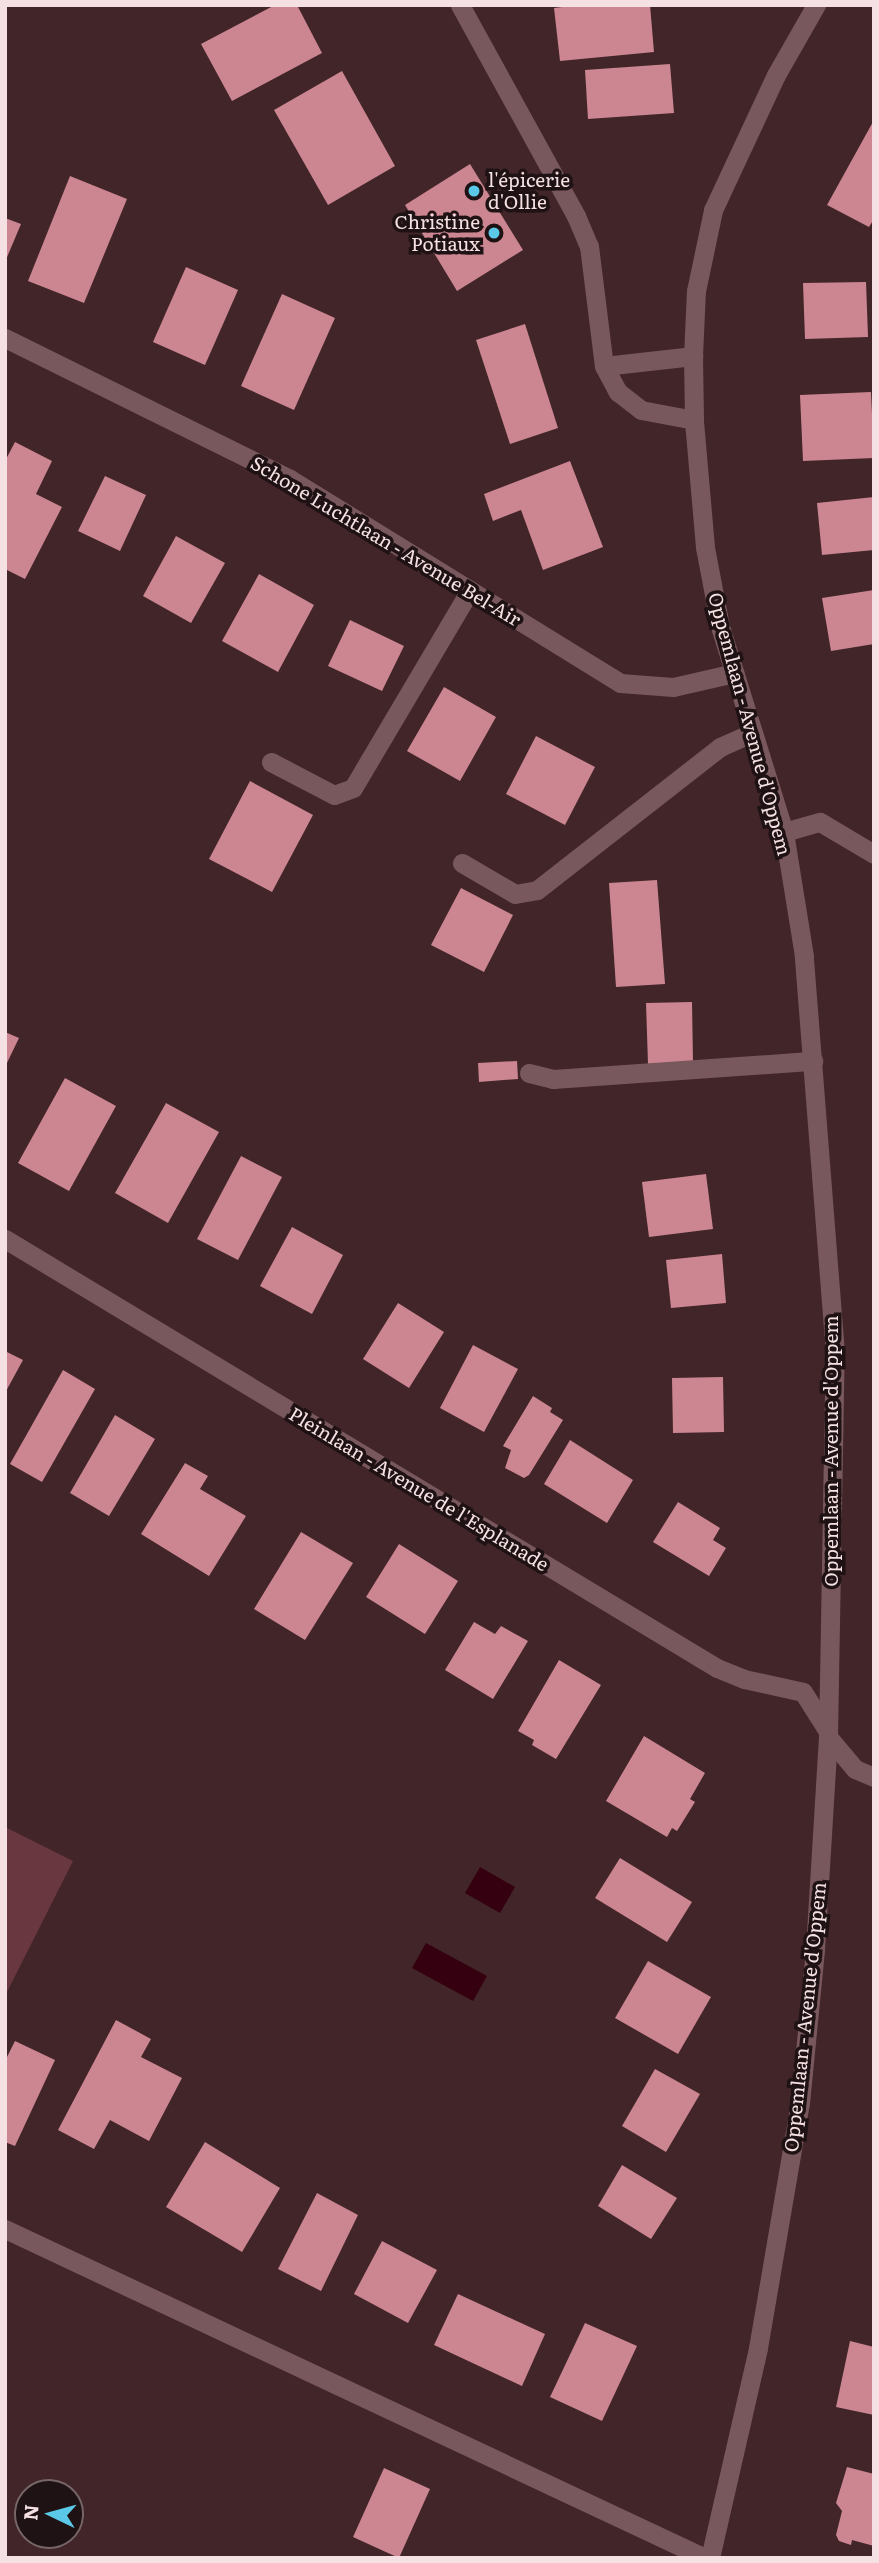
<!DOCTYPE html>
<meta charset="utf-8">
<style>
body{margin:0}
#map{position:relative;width:879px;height:2563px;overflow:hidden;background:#412529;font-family:Literata,serif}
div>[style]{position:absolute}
.green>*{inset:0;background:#693740}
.water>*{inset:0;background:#35000f}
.building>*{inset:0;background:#cc8691}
.service>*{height:19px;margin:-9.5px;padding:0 9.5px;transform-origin:9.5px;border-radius:9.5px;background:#78585c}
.minor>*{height:19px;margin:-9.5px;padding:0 9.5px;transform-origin:9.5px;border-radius:9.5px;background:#78585c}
.dots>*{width:19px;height:19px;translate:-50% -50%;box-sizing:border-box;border:4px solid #1f1214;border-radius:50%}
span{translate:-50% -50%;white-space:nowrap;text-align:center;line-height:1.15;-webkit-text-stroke:7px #1f1214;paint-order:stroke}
.poi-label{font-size:19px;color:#f5e1e3}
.left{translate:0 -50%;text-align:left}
.right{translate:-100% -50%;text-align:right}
.street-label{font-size:19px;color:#f5e1e3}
.frame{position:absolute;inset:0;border:7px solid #f5e1e3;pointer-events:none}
.north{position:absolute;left:14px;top:2479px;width:70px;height:70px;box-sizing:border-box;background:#1f1214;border:2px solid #756567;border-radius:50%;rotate:275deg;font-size:19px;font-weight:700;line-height:28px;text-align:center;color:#f5e1e3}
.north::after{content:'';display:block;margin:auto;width:24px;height:32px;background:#5bc8e7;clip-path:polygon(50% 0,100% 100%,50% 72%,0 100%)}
</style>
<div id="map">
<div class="green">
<div style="clip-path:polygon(5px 1827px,73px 1861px,5px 1996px)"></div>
</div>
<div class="water">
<div style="clip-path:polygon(480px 1867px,515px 1887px,500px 1913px,465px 1893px)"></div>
<div style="clip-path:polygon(426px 1943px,487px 1976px,473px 2001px,412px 1968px)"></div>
</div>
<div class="building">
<div style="clip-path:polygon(275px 5px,297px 5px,322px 53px,232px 101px,201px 44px)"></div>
<div style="clip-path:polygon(579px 5px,650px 5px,654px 52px,560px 61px,554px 8px)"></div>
<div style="clip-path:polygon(670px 64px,674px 113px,588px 119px,585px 70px)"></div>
<div style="clip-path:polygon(342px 71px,395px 166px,328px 205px,274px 110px)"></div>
<div style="clip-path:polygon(874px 120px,874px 219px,869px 227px,827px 205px)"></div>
<div style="clip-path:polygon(470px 164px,523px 250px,457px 291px,405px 205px)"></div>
<div style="clip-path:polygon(70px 176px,127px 199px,84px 303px,28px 281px)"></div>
<div style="clip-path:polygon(5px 218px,21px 224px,5px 262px)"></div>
<div style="clip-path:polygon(186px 267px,238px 290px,205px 365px,153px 342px)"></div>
<div style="clip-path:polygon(866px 282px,868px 337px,805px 339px,803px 283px)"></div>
<div style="clip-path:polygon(282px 294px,335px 318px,294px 410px,241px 386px)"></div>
<div style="clip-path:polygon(525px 324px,558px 428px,510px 444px,476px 340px)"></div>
<div style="clip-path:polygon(871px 392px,874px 458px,803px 461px,800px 395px)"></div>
<div style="clip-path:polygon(15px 442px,52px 461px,36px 494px,62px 507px,25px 579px,5px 569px,5px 461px)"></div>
<div style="clip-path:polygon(570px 461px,603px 547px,543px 570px,521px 510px,493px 521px,484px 494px)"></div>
<div style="clip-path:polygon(105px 476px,146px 495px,120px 551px,78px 531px)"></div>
<div style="clip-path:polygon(874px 497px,874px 550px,822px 555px,817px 503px)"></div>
<div style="clip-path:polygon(176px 536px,225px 563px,191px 623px,143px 596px)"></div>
<div style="clip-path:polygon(259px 574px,314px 605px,278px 672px,222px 641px)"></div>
<div style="clip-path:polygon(874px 590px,874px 644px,831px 651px,822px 598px)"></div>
<div style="clip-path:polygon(350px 620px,404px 646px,382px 691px,328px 666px)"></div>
<div style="clip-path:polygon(444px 687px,496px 717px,460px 781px,407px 751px)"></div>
<div style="clip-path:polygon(536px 736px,595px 767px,565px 825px,506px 794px)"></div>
<div style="clip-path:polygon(250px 781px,313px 815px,272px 892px,209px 859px)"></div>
<div style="clip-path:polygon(657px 880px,665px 984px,616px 987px,609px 883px)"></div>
<div style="clip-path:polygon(461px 888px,513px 915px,484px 972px,431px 945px)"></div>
<div style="clip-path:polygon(692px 1002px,693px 1062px,648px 1064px,646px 1003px)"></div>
<div style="clip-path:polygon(5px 1032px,19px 1038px,5px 1067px)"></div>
<div style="clip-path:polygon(517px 1061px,518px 1079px,479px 1082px,478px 1063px)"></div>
<div style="clip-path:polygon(65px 1078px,116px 1106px,69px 1191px,18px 1163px)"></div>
<div style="clip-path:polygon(166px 1103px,219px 1132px,168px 1223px,115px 1193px)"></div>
<div style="clip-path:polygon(241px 1156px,282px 1177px,238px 1260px,197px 1239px)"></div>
<div style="clip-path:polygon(706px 1174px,713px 1229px,649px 1237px,642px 1182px)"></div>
<div style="clip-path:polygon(292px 1227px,343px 1255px,312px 1314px,260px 1286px)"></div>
<div style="clip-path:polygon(722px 1254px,726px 1303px,671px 1308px,666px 1260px)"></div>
<div style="clip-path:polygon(398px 1303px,444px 1332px,409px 1388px,363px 1359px)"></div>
<div style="clip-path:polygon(473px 1345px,518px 1369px,484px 1432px,440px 1408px)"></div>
<div style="clip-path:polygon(5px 1351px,23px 1360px,5px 1393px)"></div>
<div style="clip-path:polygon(63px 1370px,95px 1389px,42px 1482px,10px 1464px)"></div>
<div style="clip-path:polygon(723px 1377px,724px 1432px,673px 1433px,672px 1378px)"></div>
<div style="clip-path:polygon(533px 1396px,552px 1408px,550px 1412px,563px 1420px,529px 1475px,524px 1478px,505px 1468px,511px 1450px,503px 1446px)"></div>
<div style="clip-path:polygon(115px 1415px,155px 1439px,109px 1516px,70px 1493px)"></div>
<div style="clip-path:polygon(570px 1440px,633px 1480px,607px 1523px,544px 1484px)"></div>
<div style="clip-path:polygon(185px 1463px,208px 1476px,200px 1489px,246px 1516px,209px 1576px,141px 1534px)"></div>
<div style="clip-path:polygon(678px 1502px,720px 1528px,713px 1540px,726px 1548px,709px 1576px,653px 1542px)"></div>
<div style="clip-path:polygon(301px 1532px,353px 1563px,305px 1640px,254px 1609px)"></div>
<div style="clip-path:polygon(399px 1544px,458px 1581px,425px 1634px,366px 1597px)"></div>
<div style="clip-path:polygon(474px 1622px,495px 1634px,501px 1626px,528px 1641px,493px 1699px,445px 1670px)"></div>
<div style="clip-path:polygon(559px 1660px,601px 1685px,556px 1759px,532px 1745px,534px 1740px,518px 1731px)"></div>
<div style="clip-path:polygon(644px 1736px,705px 1773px,690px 1799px,695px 1802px,677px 1831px,672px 1828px,667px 1837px,606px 1801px)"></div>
<div style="clip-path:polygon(620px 1858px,692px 1902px,667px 1942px,595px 1898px)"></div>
<div style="clip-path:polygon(648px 1961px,711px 1997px,678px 2054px,615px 2018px)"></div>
<div style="clip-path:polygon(116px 2020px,151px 2039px,141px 2057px,182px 2078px,149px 2141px,110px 2120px,94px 2149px,58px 2130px)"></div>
<div style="clip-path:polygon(15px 2041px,55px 2060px,15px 2146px,5px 2142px,5px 2061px)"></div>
<div style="clip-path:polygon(655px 2069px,700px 2094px,666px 2152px,622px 2126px)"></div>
<div style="clip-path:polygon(205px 2142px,280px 2188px,242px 2252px,166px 2207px)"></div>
<div style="clip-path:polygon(622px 2165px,677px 2198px,651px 2239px,598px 2206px)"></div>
<div style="clip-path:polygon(317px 2193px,358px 2215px,321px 2291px,278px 2269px)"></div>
<div style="clip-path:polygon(382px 2241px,437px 2270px,408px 2323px,354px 2294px)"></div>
<div style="clip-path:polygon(458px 2294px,545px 2334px,522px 2386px,434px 2345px)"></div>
<div style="clip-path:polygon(585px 2323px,637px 2346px,602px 2421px,550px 2397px)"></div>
<div style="clip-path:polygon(850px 2341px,874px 2347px,874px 2415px,836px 2407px)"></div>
<div style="clip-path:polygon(847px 2467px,874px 2474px,874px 2546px,852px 2540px,851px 2545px,839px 2541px,836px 2535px,842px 2511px,836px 2503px)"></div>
<div style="clip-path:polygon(384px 2468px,430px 2489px,399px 2558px,353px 2537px)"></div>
</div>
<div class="service">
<div style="left:271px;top:762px;width:71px;rotate:27.6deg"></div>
<div style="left:334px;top:795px;width:20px;rotate:-20deg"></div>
<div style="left:353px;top:788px;width:230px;rotate:-59.4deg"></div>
<div style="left:462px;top:863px;width:61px;rotate:30.3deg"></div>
<div style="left:515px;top:894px;width:22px;rotate:-10deg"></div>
<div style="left:537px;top:890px;width:232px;rotate:-38deg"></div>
<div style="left:720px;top:747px;width:36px;rotate:-24deg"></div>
<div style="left:529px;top:1073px;width:25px;rotate:14deg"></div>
<div style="left:553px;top:1079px;width:261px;rotate:-4deg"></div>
</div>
<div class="minor">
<div style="left:460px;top:5px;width:241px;rotate:61.2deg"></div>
<div style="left:576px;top:216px;width:33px;rotate:67deg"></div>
<div style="left:589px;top:246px;width:121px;rotate:82.9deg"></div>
<div style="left:604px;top:366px;width:30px;rotate:62deg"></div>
<div style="left:618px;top:392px;width:29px;rotate:38deg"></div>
<div style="left:641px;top:410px;width:54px;rotate:10.7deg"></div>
<div style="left:5px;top:338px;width:318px;rotate:26.3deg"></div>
<div style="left:290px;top:479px;width:388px;rotate:31.7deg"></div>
<div style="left:620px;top:683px;width:53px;rotate:4.3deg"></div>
<div style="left:673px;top:687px;width:63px;rotate:-12.9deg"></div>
<div style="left:604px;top:366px;width:90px;rotate:-6.4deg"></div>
<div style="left:784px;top:832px;width:37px;rotate:-16deg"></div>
<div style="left:820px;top:822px;width:63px;rotate:30.7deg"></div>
<div style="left:5px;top:1239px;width:831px;rotate:31.07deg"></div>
<div style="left:717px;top:1668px;width:29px;rotate:22deg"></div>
<div style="left:744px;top:1679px;width:60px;rotate:12.4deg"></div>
<div style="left:803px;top:1692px;width:45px;rotate:57.7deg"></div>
<div style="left:828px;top:1737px;width:42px;rotate:49.8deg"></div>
<div style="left:855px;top:1769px;width:21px;rotate:23deg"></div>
<div style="left:5px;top:2229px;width:773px;rotate:25.17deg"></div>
<div style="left:710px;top:2558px;width:215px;rotate:-77.1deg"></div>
<div style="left:758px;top:2348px;width:249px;rotate:-80.3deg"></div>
<div style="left:800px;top:2103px;width:155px;rotate:-84.4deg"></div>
<div style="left:815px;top:1949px;width:212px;rotate:-86.5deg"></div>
<div style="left:828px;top:1737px;width:384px;rotate:-89deg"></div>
<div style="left:835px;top:1353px;width:398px;rotate:-94.5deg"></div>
<div style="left:804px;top:956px;width:126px;rotate:-99.2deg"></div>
<div style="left:784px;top:832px;width:216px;rotate:-107.3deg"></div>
<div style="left:720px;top:626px;width:80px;rotate:-100.8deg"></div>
<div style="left:705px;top:547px;width:127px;rotate:-95deg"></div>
<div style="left:694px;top:420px;width:64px;rotate:-90.9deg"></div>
<div style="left:693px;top:356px;width:65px;rotate:-87.4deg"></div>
<div style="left:696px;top:291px;width:83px;rotate:-78.1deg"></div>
<div style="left:713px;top:210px;width:149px;rotate:-65deg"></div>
<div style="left:776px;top:75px;width:81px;rotate:-60.3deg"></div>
</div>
<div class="dots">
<div style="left:474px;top:191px;background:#5bc8e7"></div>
<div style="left:494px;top:233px;background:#5bc8e7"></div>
</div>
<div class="poi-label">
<span class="left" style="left:488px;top:191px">l'épicerie<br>d'Ollie</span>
<span class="right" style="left:480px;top:233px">Christine<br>Potiaux</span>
</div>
<div class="street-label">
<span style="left:386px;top:541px;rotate:31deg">Schone Luchtlaan - Avenue Bel-Air</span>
<span style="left:750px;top:724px;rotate:75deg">Oppemlaan - Avenue d'Oppem</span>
<span style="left:831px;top:1451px;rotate:-90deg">Oppemlaan - Avenue d'Oppem</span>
<span style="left:419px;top:1489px;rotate:31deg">Pleinlaan - Avenue de l'Esplanade</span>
<span style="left:805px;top:2017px;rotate:-84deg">Oppemlaan - Avenue d'Oppem</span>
</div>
<div class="frame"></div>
<div class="north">N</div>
</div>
